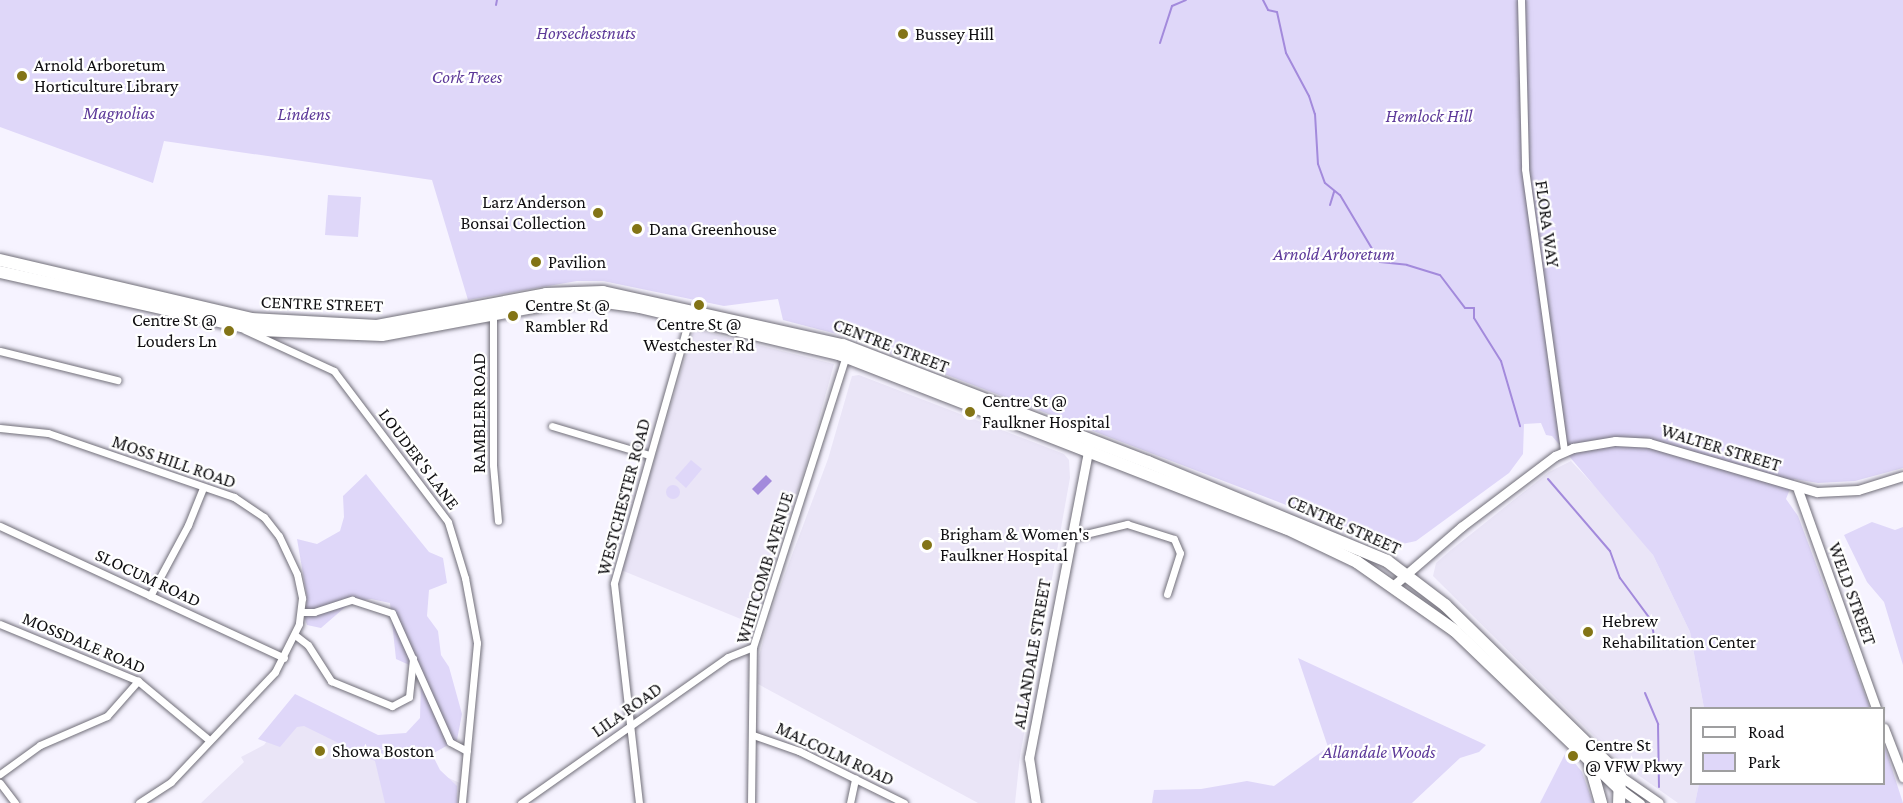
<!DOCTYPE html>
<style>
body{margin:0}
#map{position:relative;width:1903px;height:803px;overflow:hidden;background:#f6f3ff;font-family:"Crimson Pro",serif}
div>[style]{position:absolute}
.built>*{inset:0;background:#eae5f7}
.green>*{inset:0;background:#dfd7f9}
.round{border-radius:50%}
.water>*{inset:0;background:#a38adc}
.stream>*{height:2px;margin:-1px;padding:0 1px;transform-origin:1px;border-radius:1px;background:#a38adc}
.roads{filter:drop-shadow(0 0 2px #716f79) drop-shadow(0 0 2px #716f79)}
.street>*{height:7px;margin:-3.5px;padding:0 3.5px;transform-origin:3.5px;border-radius:3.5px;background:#fff}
.secondary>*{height:9px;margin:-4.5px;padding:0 4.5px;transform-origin:4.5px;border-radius:4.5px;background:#fff}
.highway>*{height:12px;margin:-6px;padding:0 6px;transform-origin:6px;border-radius:6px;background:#fff}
.dots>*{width:16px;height:16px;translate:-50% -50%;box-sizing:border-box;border:3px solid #fff;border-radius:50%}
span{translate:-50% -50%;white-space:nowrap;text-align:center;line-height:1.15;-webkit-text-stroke:4.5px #fff;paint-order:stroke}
.park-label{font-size:18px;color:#5d3999;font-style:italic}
.poi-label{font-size:18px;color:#100f12}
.left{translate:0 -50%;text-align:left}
.right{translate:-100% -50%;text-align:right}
.street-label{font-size:18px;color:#100f12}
.legend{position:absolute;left:1690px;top:707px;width:195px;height:78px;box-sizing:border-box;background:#fff;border:2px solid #9f9fa0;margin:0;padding:8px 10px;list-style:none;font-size:18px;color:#100f12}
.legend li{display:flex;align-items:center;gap:12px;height:30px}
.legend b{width:30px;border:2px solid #9f9fa0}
</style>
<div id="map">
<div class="built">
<div style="clip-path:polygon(694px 329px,834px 364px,806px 466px,753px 624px,621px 570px)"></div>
<div style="clip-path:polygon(859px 375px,1064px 454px,1069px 460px,1070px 478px,1020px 756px,1015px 803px,978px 803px,758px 684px,759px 656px,771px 611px,828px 459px,852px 376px)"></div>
<div style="clip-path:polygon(1571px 461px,1621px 514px,1653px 555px,1690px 632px,1704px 708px,1692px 708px,1692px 784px,1699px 784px,1695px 803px,1678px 803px,1621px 763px,1433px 576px,1436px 563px,1451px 550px,1549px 472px)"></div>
<div style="clip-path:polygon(291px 709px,460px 783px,458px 803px,201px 803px,244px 762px,241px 757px,264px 745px)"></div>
</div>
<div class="green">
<div style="clip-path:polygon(0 0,1903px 0,1903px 468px,1855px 481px,1818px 483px,1794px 479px,1786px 499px,1798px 516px,1870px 708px,1704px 708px,1690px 632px,1653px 555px,1552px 436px,1546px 435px,1541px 423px,1524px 424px,1523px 454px,1509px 473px,1416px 541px,1393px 546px,848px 337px,783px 320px,778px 299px,724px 306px,603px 281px,577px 281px,468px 300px,432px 180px,164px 141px,153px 183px,0 127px)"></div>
<div style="clip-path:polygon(328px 195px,361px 197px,358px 237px,325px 235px)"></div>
<div style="clip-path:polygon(691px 460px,702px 469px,686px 488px,675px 478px)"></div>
<div style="clip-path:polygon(366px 474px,429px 552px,443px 558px,447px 583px,429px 590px,427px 616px,438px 631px,441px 655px,449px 667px,462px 714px,457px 740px,432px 754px,440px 770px,457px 786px,457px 803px,385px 803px,375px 761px,304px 726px,297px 727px,280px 747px,258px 739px,295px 694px,378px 735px,406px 733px,420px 718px,421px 681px,416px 668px,396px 659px,390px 603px,371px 599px,351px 602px,321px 628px,307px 625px,305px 619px,307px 597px,297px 539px,317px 544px,340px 531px,344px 517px,343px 496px)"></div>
<div class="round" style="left:666px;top:485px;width:14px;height:14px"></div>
<div style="clip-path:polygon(1872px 522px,1895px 530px,1903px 527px,1903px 665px,1884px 602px,1867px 582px,1844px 535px)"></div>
<div style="clip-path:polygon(1298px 658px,1447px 727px,1486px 745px,1479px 752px,1460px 758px,1412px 803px,1152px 803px,1154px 790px,1201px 789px,1247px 781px,1274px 786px,1328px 747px)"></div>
<div style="clip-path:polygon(1884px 744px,1903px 803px,1695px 803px,1699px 784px,1884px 784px)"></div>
<div style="clip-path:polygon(1566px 752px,1582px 772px,1593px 803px,1540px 803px)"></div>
</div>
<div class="water">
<div style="clip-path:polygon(766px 475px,772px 481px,758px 495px,752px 489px)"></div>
</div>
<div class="stream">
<div style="left:1263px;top:0;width:11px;rotate:63deg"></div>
<div style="left:1268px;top:10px;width:9px;rotate:13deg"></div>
<div style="left:1277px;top:12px;width:42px;rotate:77.6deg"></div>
<div style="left:1286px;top:53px;width:49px;rotate:61.9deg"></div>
<div style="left:1309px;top:96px;width:19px;rotate:72deg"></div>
<div style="left:1315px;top:114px;width:50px;rotate:86.6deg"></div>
<div style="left:1318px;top:164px;width:20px;rotate:70deg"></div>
<div style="left:1325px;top:183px;width:19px;rotate:39deg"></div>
<div style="left:1340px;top:195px;width:78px;rotate:59.2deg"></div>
<div style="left:1380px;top:262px;width:27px;rotate:6deg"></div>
<div style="left:1407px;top:265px;width:34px;rotate:17deg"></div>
<div style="left:1440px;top:275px;width:41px;rotate:52.9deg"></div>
<div style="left:1465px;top:308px;width:9px"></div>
<div style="left:1474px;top:308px;width:10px;rotate:90deg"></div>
<div style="left:1474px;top:318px;width:51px;rotate:57.9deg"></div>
<div style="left:1501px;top:361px;width:68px;rotate:73.7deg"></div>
<div style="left:496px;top:5px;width:5px;rotate:-79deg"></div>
<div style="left:1160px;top:43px;width:39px;rotate:-72deg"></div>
<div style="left:1172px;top:6px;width:15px;rotate:-23deg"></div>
<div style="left:1330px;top:205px;width:14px;rotate:-73deg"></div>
<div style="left:1548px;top:479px;width:95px;rotate:49.3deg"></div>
<div style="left:1610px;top:551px;width:29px;rotate:70deg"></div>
<div style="left:1620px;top:578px;width:52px;rotate:53.6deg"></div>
<div style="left:1651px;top:620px;width:16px;rotate:79deg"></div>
<div style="left:1654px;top:636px;width:11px;rotate:112deg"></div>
<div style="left:1645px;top:693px;width:34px;rotate:67deg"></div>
<div style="left:1658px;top:724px;width:63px;rotate:89.1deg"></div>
</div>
<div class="roads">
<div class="street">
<div style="left:1521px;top:0;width:169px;rotate:88.6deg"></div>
<div style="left:1525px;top:169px;width:285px;rotate:82.1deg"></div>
<div style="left:493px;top:311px;width:154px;rotate:90deg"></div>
<div style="left:493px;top:465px;width:56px;rotate:84.9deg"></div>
<div style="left:245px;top:330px;width:98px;rotate:24.7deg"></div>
<div style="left:334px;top:371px;width:189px;rotate:52.9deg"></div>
<div style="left:448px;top:522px;width:59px;rotate:73.1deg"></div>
<div style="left:465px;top:578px;width:66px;rotate:79.5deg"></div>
<div style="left:477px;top:643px;width:161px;rotate:95.4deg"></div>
<div style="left:0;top:351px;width:121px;rotate:13.9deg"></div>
<div style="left:552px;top:426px;width:101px;rotate:16.6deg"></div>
<div style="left:0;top:428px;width:48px;rotate:5.9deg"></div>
<div style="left:48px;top:433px;width:197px;rotate:19deg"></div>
<div style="left:234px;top:497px;width:36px;rotate:34deg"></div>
<div style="left:264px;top:517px;width:24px;rotate:52deg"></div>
<div style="left:279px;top:536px;width:42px;rotate:64.7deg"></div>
<div style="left:297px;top:574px;width:25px;rotate:78deg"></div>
<div style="left:302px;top:598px;width:26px;rotate:97deg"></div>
<div style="left:299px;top:624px;width:54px;rotate:116.6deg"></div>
<div style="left:275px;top:672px;width:151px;rotate:133.4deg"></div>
<div style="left:171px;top:782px;width:38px;rotate:147deg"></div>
<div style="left:0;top:526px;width:313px;rotate:24.9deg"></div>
<div style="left:1069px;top:538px;width:60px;rotate:-13.6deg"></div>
<div style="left:1127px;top:524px;width:49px;rotate:17.7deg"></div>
<div style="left:1174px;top:539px;width:15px;rotate:67deg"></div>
<div style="left:1180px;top:553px;width:43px;rotate:107.6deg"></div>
<div style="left:150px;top:596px;width:81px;rotate:-61.8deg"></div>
<div style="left:188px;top:525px;width:40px;rotate:-68deg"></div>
<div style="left:301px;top:612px;width:13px"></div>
<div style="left:314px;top:612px;width:40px;rotate:-18deg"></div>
<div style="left:352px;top:600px;width:42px;rotate:18deg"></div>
<div style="left:392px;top:613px;width:141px;rotate:65.8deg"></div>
<div style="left:450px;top:742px;width:19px;rotate:28deg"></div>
<div style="left:0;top:624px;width:149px;rotate:22.4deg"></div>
<div style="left:138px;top:681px;width:92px;rotate:39.7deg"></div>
<div style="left:295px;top:635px;width:16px;rotate:38deg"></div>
<div style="left:308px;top:645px;width:43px;rotate:57.4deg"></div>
<div style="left:331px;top:681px;width:66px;rotate:22.3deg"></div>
<div style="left:392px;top:706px;width:19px;rotate:-28deg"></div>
<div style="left:409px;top:697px;width:39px;rotate:-84deg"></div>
<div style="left:753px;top:735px;width:49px;rotate:19.2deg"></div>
<div style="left:799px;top:751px;width:117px;rotate:26.3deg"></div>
<div style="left:0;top:774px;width:49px;rotate:-35.9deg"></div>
<div style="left:40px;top:745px;width:73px;rotate:-23.4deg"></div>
<div style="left:107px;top:716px;width:47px;rotate:-48.5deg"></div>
<div style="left:0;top:783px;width:25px;rotate:53deg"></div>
<div style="left:521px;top:803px;width:253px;rotate:-35.2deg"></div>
<div style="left:728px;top:657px;width:27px;rotate:-22deg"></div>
<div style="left:639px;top:803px;width:221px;rotate:-96.5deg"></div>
<div style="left:614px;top:583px;width:277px;rotate:-74.1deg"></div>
<div style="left:751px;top:803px;width:156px;rotate:-89.3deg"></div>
<div style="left:753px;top:647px;width:306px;rotate:-72.3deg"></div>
<div style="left:850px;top:803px;width:25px;rotate:-78deg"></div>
</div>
<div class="secondary">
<div style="left:1798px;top:490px;width:232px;rotate:70.3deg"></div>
<div style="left:1394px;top:585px;width:89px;rotate:-40.9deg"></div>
<div style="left:1461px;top:527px;width:118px;rotate:-37.1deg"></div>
<div style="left:1555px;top:456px;width:20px;rotate:-24deg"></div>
<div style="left:1573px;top:448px;width:43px;rotate:-9.5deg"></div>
<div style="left:1615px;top:441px;width:34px;rotate:3deg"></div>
<div style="left:1649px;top:443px;width:175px;rotate:16.3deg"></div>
<div style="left:1817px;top:492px;width:41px;rotate:-2.8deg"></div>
<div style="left:1858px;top:490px;width:47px;rotate:-17.3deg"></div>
<div style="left:1884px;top:728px;width:53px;rotate:68.8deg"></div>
<div style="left:1620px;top:776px;width:47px;rotate:34.7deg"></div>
<div style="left:1619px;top:788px;width:26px;rotate:36deg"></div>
<div style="left:1036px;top:803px;width:46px;rotate:-98.8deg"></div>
<div style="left:1029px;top:758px;width:318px;rotate:-79.1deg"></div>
</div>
<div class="highway">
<div style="left:0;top:260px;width:258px;rotate:13.2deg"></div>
<div style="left:251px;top:319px;width:126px;rotate:3.2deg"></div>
<div style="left:377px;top:326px;width:172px;rotate:-10.7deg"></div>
<div style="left:546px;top:294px;width:57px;rotate:-2deg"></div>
<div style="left:603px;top:292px;width:246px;rotate:12.5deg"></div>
<div style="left:843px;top:345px;width:327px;rotate:21deg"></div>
<div style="left:1148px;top:462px;width:259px;rotate:22.5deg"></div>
<div style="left:1387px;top:561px;width:73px;rotate:37.2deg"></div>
<div style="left:1445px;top:605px;width:245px;rotate:44.3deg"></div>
<div style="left:1620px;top:776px;width:27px;rotate:92deg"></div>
<div style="left:0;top:272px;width:266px;rotate:12.6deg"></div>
<div style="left:260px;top:330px;width:122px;rotate:2.3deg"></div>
<div style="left:382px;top:335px;width:170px;rotate:-10.5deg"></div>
<div style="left:549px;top:304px;width:49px;rotate:-3.5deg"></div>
<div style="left:598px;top:301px;width:42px;rotate:8.1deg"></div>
<div style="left:640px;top:307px;width:204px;rotate:13.3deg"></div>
<div style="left:839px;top:354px;width:480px;rotate:21.3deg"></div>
<div style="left:1286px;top:528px;width:79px;rotate:25.6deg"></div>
<div style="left:1357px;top:562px;width:120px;rotate:35.1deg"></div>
<div style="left:1455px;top:631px;width:227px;rotate:43.8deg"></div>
<div style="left:1590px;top:764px;width:41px;rotate:74.2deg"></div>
</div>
</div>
<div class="dots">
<div style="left:903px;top:34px;background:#837416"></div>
<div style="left:22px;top:76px;background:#837416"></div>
<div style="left:598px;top:213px;background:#837416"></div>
<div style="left:637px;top:229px;background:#837416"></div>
<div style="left:536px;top:262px;background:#837416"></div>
<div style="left:699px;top:305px;background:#837416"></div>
<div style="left:513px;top:316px;background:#837416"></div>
<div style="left:229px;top:331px;background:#837416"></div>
<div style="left:970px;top:412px;background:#837416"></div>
<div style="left:927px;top:545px;background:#837416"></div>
<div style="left:1588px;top:632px;background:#837416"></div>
<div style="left:320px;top:751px;background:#837416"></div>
<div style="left:1573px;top:756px;background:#837416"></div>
</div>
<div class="park-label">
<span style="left:586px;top:33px">Horsechestnuts</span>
<span style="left:467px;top:77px">Cork Trees</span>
<span style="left:119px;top:113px">Magnolias</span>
<span style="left:304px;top:114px">Lindens</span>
<span style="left:1429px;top:116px">Hemlock Hill</span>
<span style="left:1334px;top:254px">Arnold Arboretum</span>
<span style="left:1379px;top:752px">Allandale Woods</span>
</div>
<div class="poi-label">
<span class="left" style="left:915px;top:34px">Bussey Hill</span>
<span class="left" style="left:34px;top:76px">Arnold Arboretum<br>Horticulture Library</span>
<span class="right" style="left:586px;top:213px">Larz Anderson<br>Bonsai Collection</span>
<span class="left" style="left:649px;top:229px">Dana Greenhouse</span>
<span class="left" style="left:548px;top:262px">Pavilion</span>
<span class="left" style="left:525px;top:316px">Centre St @<br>Rambler Rd</span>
<span class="right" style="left:217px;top:331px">Centre St @<br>Louders Ln</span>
<span style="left:699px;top:335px">Centre St @<br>Westchester Rd</span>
<span class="left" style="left:982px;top:412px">Centre St @<br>Faulkner Hospital</span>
<span class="left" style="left:940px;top:545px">Brigham &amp; Women's<br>Faulkner Hospital</span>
<span class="left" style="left:1602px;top:632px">Hebrew<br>Rehabilitation Center</span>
<span class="left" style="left:1585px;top:756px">Centre St<br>@ VFW Pkwy</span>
<span class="left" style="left:332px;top:751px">Showa Boston</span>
</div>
<div class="street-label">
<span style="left:1547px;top:224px;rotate:82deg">FLORA WAY</span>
<span style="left:322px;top:304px;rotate:2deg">CENTRE STREET</span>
<span style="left:891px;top:346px;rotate:21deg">CENTRE STREET</span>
<span style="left:479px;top:413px;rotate:-90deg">RAMBLER ROAD</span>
<span style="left:1721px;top:448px;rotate:17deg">WALTER STREET</span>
<span style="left:419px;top:459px;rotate:53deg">LOUDER'S LANE</span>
<span style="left:174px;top:462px;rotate:19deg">MOSS HILL ROAD</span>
<span style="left:624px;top:497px;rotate:-75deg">WESTCHESTER ROAD</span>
<span style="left:1344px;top:525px;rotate:24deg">CENTRE STREET</span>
<span style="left:765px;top:568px;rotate:-73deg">WHITCOMB AVENUE</span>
<span style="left:148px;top:578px;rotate:25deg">SLOCUM ROAD</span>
<span style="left:1852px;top:594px;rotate:70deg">WELD STREET</span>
<span style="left:84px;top:643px;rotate:23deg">MOSSDALE ROAD</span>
<span style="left:1032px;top:654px;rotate:-80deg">ALLANDALE STREET</span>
<span style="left:627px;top:710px;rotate:-35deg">LILA ROAD</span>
<span style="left:835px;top:754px;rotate:25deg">MALCOLM ROAD</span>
</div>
<ul class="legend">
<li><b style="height:8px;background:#fff"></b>Road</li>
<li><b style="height:16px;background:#dfd7f9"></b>Park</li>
</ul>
</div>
